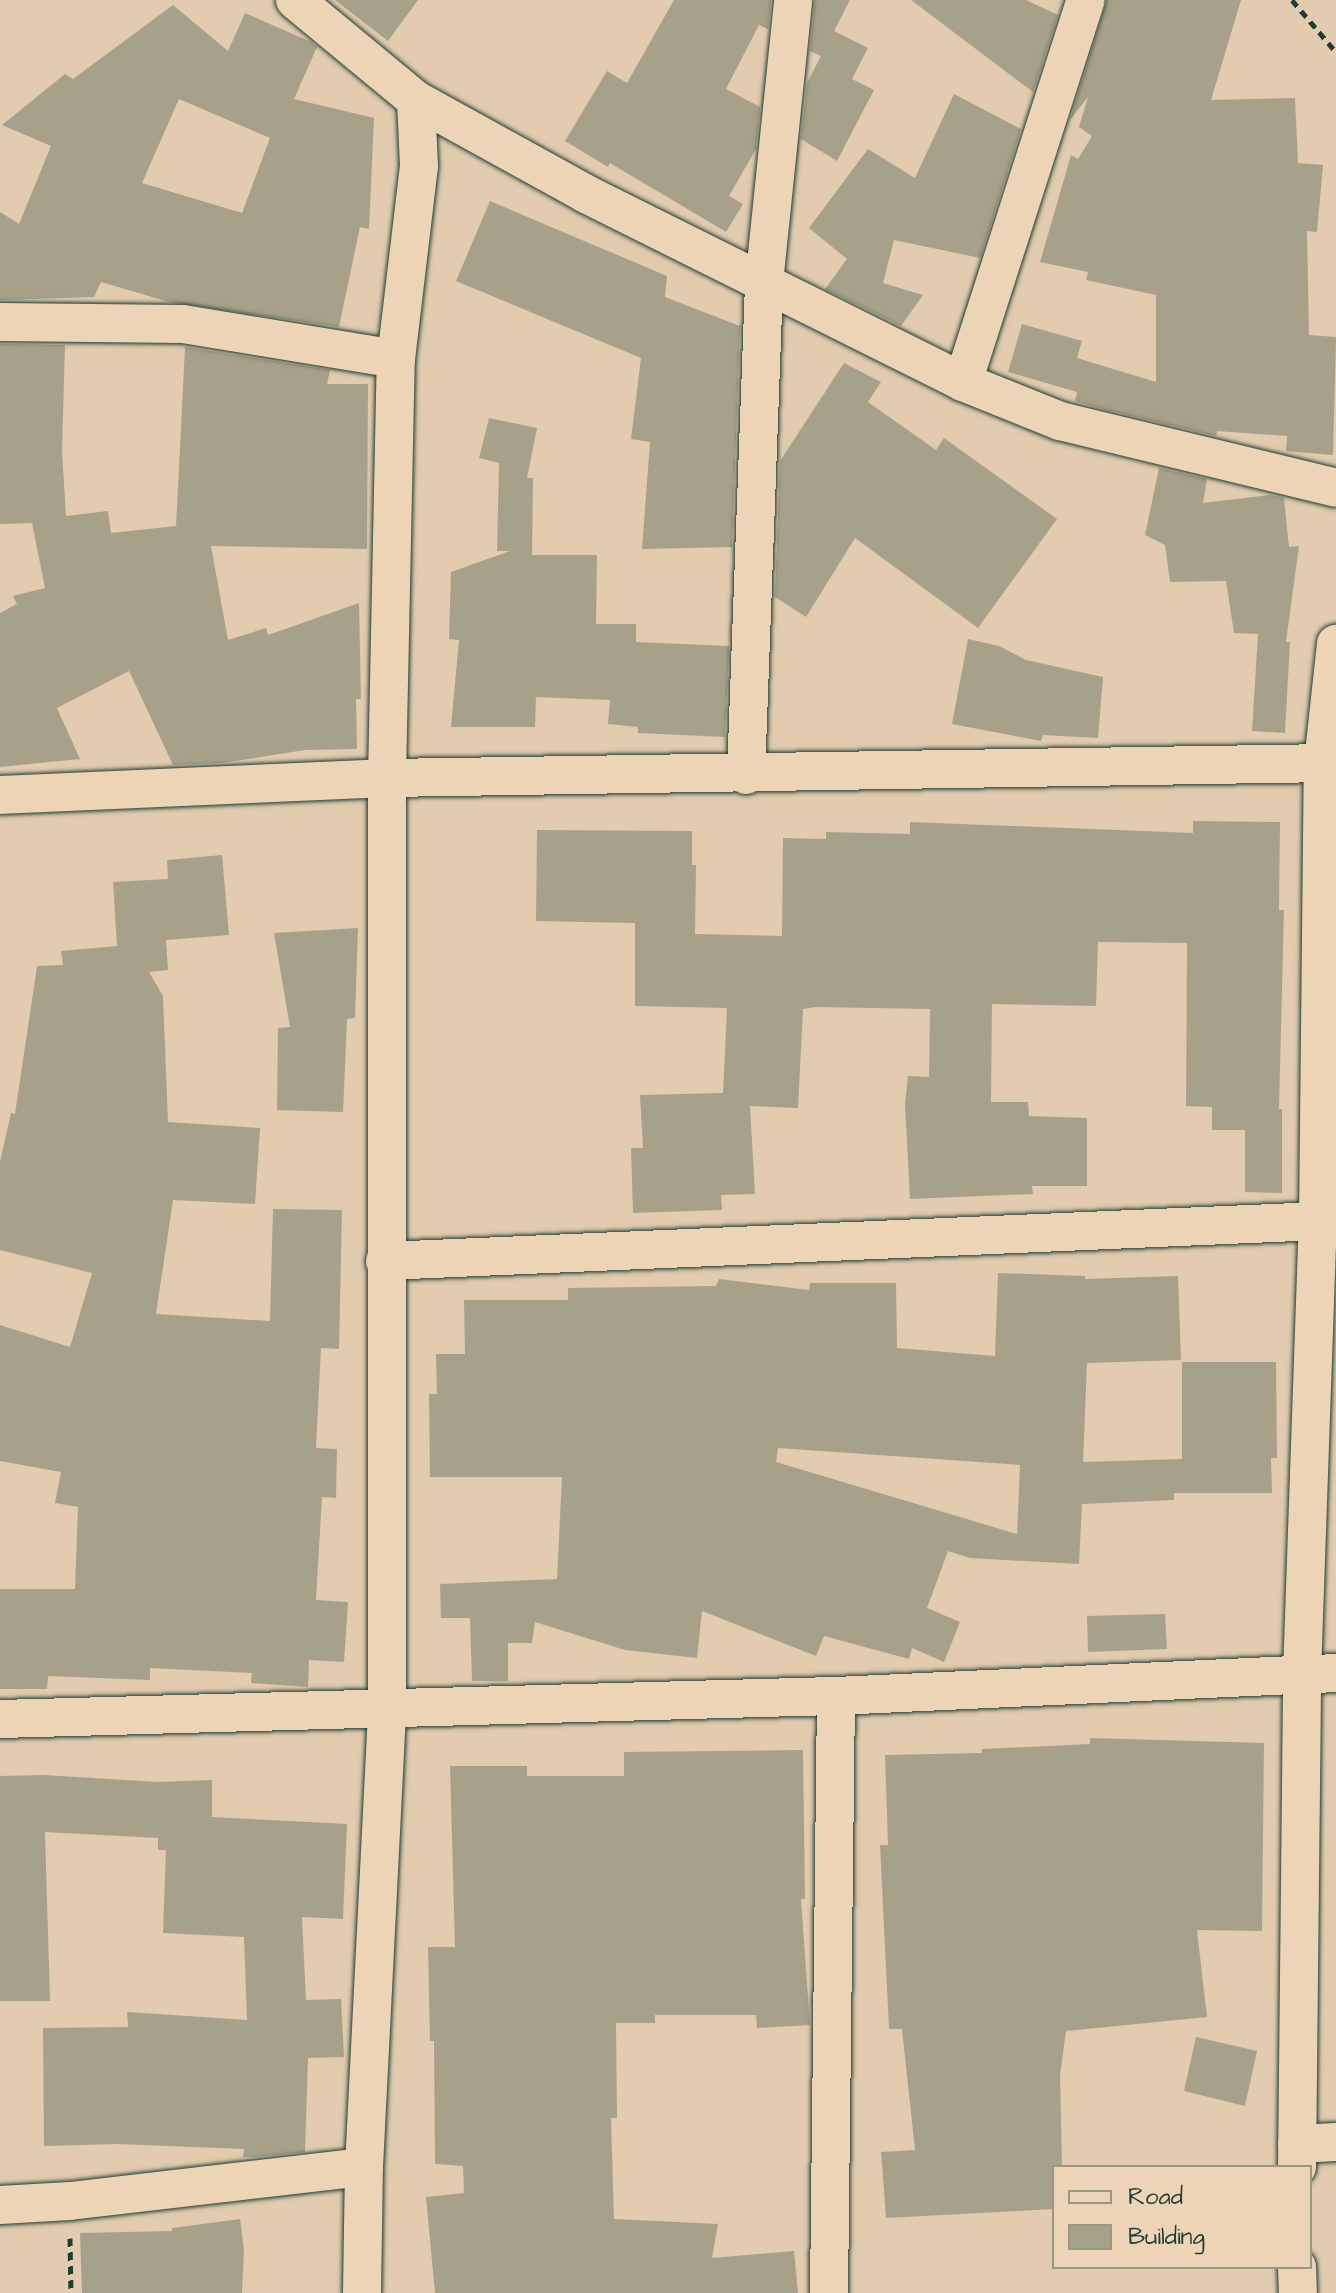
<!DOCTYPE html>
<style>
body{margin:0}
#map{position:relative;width:1336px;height:2293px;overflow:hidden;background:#e2cbae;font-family:"Architects Daughter",sans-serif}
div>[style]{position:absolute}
.building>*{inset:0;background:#a8a18a}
.path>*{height:5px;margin-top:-2.5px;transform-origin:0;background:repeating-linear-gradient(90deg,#1f3d34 0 8px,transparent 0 14px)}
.roads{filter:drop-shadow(0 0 2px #1f3d34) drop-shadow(0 0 2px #1f3d34)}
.street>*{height:38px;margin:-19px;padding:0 19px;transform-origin:19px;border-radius:19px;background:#eed4b6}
span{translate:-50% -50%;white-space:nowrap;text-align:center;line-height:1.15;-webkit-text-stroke:6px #eed4b6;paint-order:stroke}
.legend{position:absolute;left:1052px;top:2165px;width:260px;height:104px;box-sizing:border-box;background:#eed4b6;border:2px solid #9b9882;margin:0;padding:10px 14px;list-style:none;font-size:24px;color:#1f3d34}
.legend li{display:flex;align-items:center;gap:16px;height:40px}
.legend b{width:40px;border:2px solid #9b9882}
</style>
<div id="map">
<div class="building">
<div style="clip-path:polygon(335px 0,418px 0,388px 41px)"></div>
<div style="clip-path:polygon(674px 0,771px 0,768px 29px,759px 25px,726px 89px,760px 107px,756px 149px,729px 196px,743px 204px,726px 232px,610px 163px,608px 167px,565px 141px,607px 71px,627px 83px)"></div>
<div style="clip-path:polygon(815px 0,850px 0,834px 31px,868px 48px,852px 79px,874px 90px,837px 161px,801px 139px,807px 83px,821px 56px,810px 51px)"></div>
<div style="clip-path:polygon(911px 0,1026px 0,1058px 15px,1033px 92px)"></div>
<div style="clip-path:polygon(1107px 0,1241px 0,1211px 100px,1295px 98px,1298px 163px,1323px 165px,1317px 232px,1307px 231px,1309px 335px,1336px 337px,1333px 455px,1286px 451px,1287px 436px,1217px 431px,1216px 436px,1103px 409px,1075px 401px,1077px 392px,1008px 372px,1022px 324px,1082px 341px,1077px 358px,1156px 382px,1156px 295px,1086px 280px,1088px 272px,1040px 262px,1071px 155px,1078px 159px,1092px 136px,1079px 127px,1088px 97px,1070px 120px)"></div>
<div style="clip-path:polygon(evenodd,173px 5px,228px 51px,245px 13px,311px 42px,317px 47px,294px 99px,374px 118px,369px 229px,360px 227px,339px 327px,169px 302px,101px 282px,94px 297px,0 300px,0 212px,19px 224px,51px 146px,2px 125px,65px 74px,73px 79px,173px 5px,179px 99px,270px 138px,242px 213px,142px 183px,179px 99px)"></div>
<div style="clip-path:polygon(954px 94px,1021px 129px,980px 258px,894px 240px,883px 283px,923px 295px,901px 326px,825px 289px,847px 259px,809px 228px,868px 149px,915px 178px)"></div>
<div style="clip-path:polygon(490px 201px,667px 276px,665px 297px,740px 326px,732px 547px,642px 549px,650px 442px,631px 439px,641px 358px,456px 281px)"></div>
<div style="clip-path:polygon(0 344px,65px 345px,62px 451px,66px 516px,108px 511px,111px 533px,176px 526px,185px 347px,330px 370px,327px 384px,368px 384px,367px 549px,211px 546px,228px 640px,266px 628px,268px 635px,359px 603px,361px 699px,356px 699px,357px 749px,305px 750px,222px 763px,173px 765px,129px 671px,57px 708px,80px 759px,0 767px,0 613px,17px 604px,13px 596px,45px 588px,32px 523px,0 524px)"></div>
<div style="clip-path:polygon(844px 363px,881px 382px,868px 402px,936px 450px,944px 438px,1057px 519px,978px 628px,855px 538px,806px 617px,775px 597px,780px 461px)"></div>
<div style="clip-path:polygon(489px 418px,537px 428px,527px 478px,533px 478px,532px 555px,597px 555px,596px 624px,636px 624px,636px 642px,729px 646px,725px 737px,638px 733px,638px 727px,608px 724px,610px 700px,536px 697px,535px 727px,451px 727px,459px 640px,449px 639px,451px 572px,510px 551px,497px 551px,499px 463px,479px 458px)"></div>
<div style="clip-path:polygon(1159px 468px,1207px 479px,1203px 503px,1270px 495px,1284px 498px,1289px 547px,1299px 546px,1286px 642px,1290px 642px,1285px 733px,1252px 731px,1258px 634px,1234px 633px,1226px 581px,1170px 582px,1165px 545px,1145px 535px)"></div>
<div style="clip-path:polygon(968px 639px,999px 646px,1026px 660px,1103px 677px,1098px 738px,1043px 735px,1041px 741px,952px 724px)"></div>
<div style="clip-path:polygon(1193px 821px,1280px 822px,1279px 910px,1284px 910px,1279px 1109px,1282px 1109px,1282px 1193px,1245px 1192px,1245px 1130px,1212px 1130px,1212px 1107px,1186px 1106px,1187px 943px,1098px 942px,1096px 1006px,992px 1004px,991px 1102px,1028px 1102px,1029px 1116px,1087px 1118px,1087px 1186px,1032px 1186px,1033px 1194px,910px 1199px,905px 1105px,908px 1076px,929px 1077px,930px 1009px,816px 1007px,803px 1009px,798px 1108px,750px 1106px,755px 1194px,721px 1195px,722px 1210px,633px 1213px,631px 1148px,643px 1148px,640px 1095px,723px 1093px,727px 1008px,635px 1006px,635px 923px,536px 921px,537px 830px,692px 831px,692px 865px,696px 865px,695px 934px,782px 936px,783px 838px,826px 839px,826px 832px,910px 834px,910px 822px,1193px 833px)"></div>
<div style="clip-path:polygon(222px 855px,229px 935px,166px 940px,168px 970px,149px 972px,163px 996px,168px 1122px,260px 1128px,255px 1204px,173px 1200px,156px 1314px,270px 1321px,273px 1209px,342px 1210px,339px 1349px,321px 1348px,316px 1448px,337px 1449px,336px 1498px,322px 1497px,316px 1600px,348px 1602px,344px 1662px,309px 1660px,308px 1687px,251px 1683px,252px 1673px,150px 1668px,150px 1680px,48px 1676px,47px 1689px,0 1689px,0 1589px,75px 1589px,78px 1507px,55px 1503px,61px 1472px,0 1461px,0 1325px,70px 1347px,92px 1273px,0 1250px,0 1162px,11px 1113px,15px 1114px,37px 966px,63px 965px,61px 951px,117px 946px,113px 882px,168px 879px,167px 860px)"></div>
<div style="clip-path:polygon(358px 928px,355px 1018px,347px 1019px,343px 1112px,277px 1110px,278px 1028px,290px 1027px,274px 933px)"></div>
<div style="clip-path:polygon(evenodd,998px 1273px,1085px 1276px,1085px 1279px,1178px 1276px,1181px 1360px,1087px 1363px,1083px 1462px,1182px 1459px,1182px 1362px,1276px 1362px,1277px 1458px,1271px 1458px,1272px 1493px,1174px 1493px,1174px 1500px,1082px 1504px,1079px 1564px,970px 1558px,948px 1551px,927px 1608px,960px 1622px,944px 1662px,912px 1648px,909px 1659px,824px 1636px,816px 1656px,702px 1611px,697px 1658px,625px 1650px,535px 1622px,532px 1643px,508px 1643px,508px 1681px,472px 1681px,470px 1618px,441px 1618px,440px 1584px,557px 1579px,562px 1477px,430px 1477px,429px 1394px,437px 1394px,436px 1354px,465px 1354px,464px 1300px,568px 1300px,568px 1288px,716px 1286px,719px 1279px,809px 1290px,810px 1283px,896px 1283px,897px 1348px,995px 1356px,998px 1273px,778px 1448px,1020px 1465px,1017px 1534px,776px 1462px,778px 1448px)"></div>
<div style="clip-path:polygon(1165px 1614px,1167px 1649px,1088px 1652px,1087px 1616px)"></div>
<div style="clip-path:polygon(1090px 1738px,1264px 1743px,1262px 1931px,1197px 1930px,1207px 2017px,1066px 2031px,1060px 2075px,1062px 2167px,1054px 2167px,1054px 2209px,886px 2218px,881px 2152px,915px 2150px,902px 2029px,889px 2029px,880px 1845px,888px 1845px,885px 1755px,982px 1753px,982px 1749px,1090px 1744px)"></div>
<div style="clip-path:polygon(803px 1750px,805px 1899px,801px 1899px,810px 2025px,757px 2028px,756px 2015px,655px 2015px,655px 2023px,616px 2023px,617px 2118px,611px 2118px,614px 2219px,718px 2224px,712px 2258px,794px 2251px,798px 2293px,435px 2293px,426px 2197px,464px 2193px,463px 2166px,435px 2164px,434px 2041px,430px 2041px,428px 1947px,455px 1947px,450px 1766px,527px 1766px,527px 1776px,624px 1776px,624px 1752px)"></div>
<div style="clip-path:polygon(44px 1775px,158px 1782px,212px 1780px,212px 1817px,347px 1824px,343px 1919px,302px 1917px,306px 2000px,341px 1999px,344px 2057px,308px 2058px,305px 2152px,256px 2157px,243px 2157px,244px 2149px,118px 2144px,44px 2146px,43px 2028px,128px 2027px,127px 2012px,247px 2020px,244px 1937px,163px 1933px,166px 1850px,158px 1850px,158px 1838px,45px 1832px,50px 2001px,0 2001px,0 1776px)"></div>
<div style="clip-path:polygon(1196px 2037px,1257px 2051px,1245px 2106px,1184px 2091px)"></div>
<div style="clip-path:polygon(240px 2219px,244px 2250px,242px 2293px,82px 2293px,80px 2233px,172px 2231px,172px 2228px)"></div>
</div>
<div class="path">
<div style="left:1292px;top:0;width:68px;rotate:49.8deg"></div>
<div style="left:70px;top:2238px;width:55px;rotate:89deg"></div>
</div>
<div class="roads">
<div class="street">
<div style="left:295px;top:0;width:157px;rotate:39.6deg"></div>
<div style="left:416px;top:100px;width:194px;rotate:28.9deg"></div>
<div style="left:586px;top:194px;width:421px;rotate:26.5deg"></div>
<div style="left:963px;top:382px;width:105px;rotate:21.9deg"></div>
<div style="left:1060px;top:421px;width:284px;rotate:13.6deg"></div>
<div style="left:0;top:322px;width:183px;rotate:0.6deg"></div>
<div style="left:183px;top:324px;width:216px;rotate:9.3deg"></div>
<div style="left:963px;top:382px;width:401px;rotate:-72.2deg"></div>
<div style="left:746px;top:775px;width:492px;rotate:-87.9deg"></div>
<div style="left:764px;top:283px;width:284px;rotate:-84.1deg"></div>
<div style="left:0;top:795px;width:387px;rotate:-2.5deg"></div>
<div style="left:387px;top:778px;width:949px;rotate:-0.91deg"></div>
<div style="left:385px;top:1261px;width:934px;rotate:-2.45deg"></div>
<div style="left:0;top:1719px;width:836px;rotate:-1.58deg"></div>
<div style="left:836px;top:1696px;width:501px;rotate:-2.63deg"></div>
<div style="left:1297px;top:2144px;width:39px;rotate:-3deg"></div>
<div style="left:1297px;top:2167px;width:493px;rotate:-89.4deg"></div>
<div style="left:1302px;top:1674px;width:453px;rotate:-88deg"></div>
<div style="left:1318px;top:1221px;width:458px;rotate:-89.4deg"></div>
<div style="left:1323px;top:763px;width:120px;rotate:-83.8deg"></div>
<div style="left:0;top:2205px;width:70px;rotate:-3.3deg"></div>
<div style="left:70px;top:2201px;width:296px;rotate:-6.6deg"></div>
<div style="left:1297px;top:2267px;width:26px;rotate:88deg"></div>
<div style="left:362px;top:2293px;width:126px;rotate:-89.1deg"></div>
<div style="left:364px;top:2167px;width:459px;rotate:-87.1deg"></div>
<div style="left:387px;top:1709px;width:931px;rotate:-90deg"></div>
<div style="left:387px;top:778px;width:419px;rotate:-88.8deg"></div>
<div style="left:396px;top:359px;width:194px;rotate:-83.2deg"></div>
<div style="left:419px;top:166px;width:66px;rotate:-92.6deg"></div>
<div style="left:829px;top:2293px;width:597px;rotate:-89.33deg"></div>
</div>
</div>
<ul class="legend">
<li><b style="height:10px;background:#eed4b6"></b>Road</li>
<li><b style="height:22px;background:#a8a18a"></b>Building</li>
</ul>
</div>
